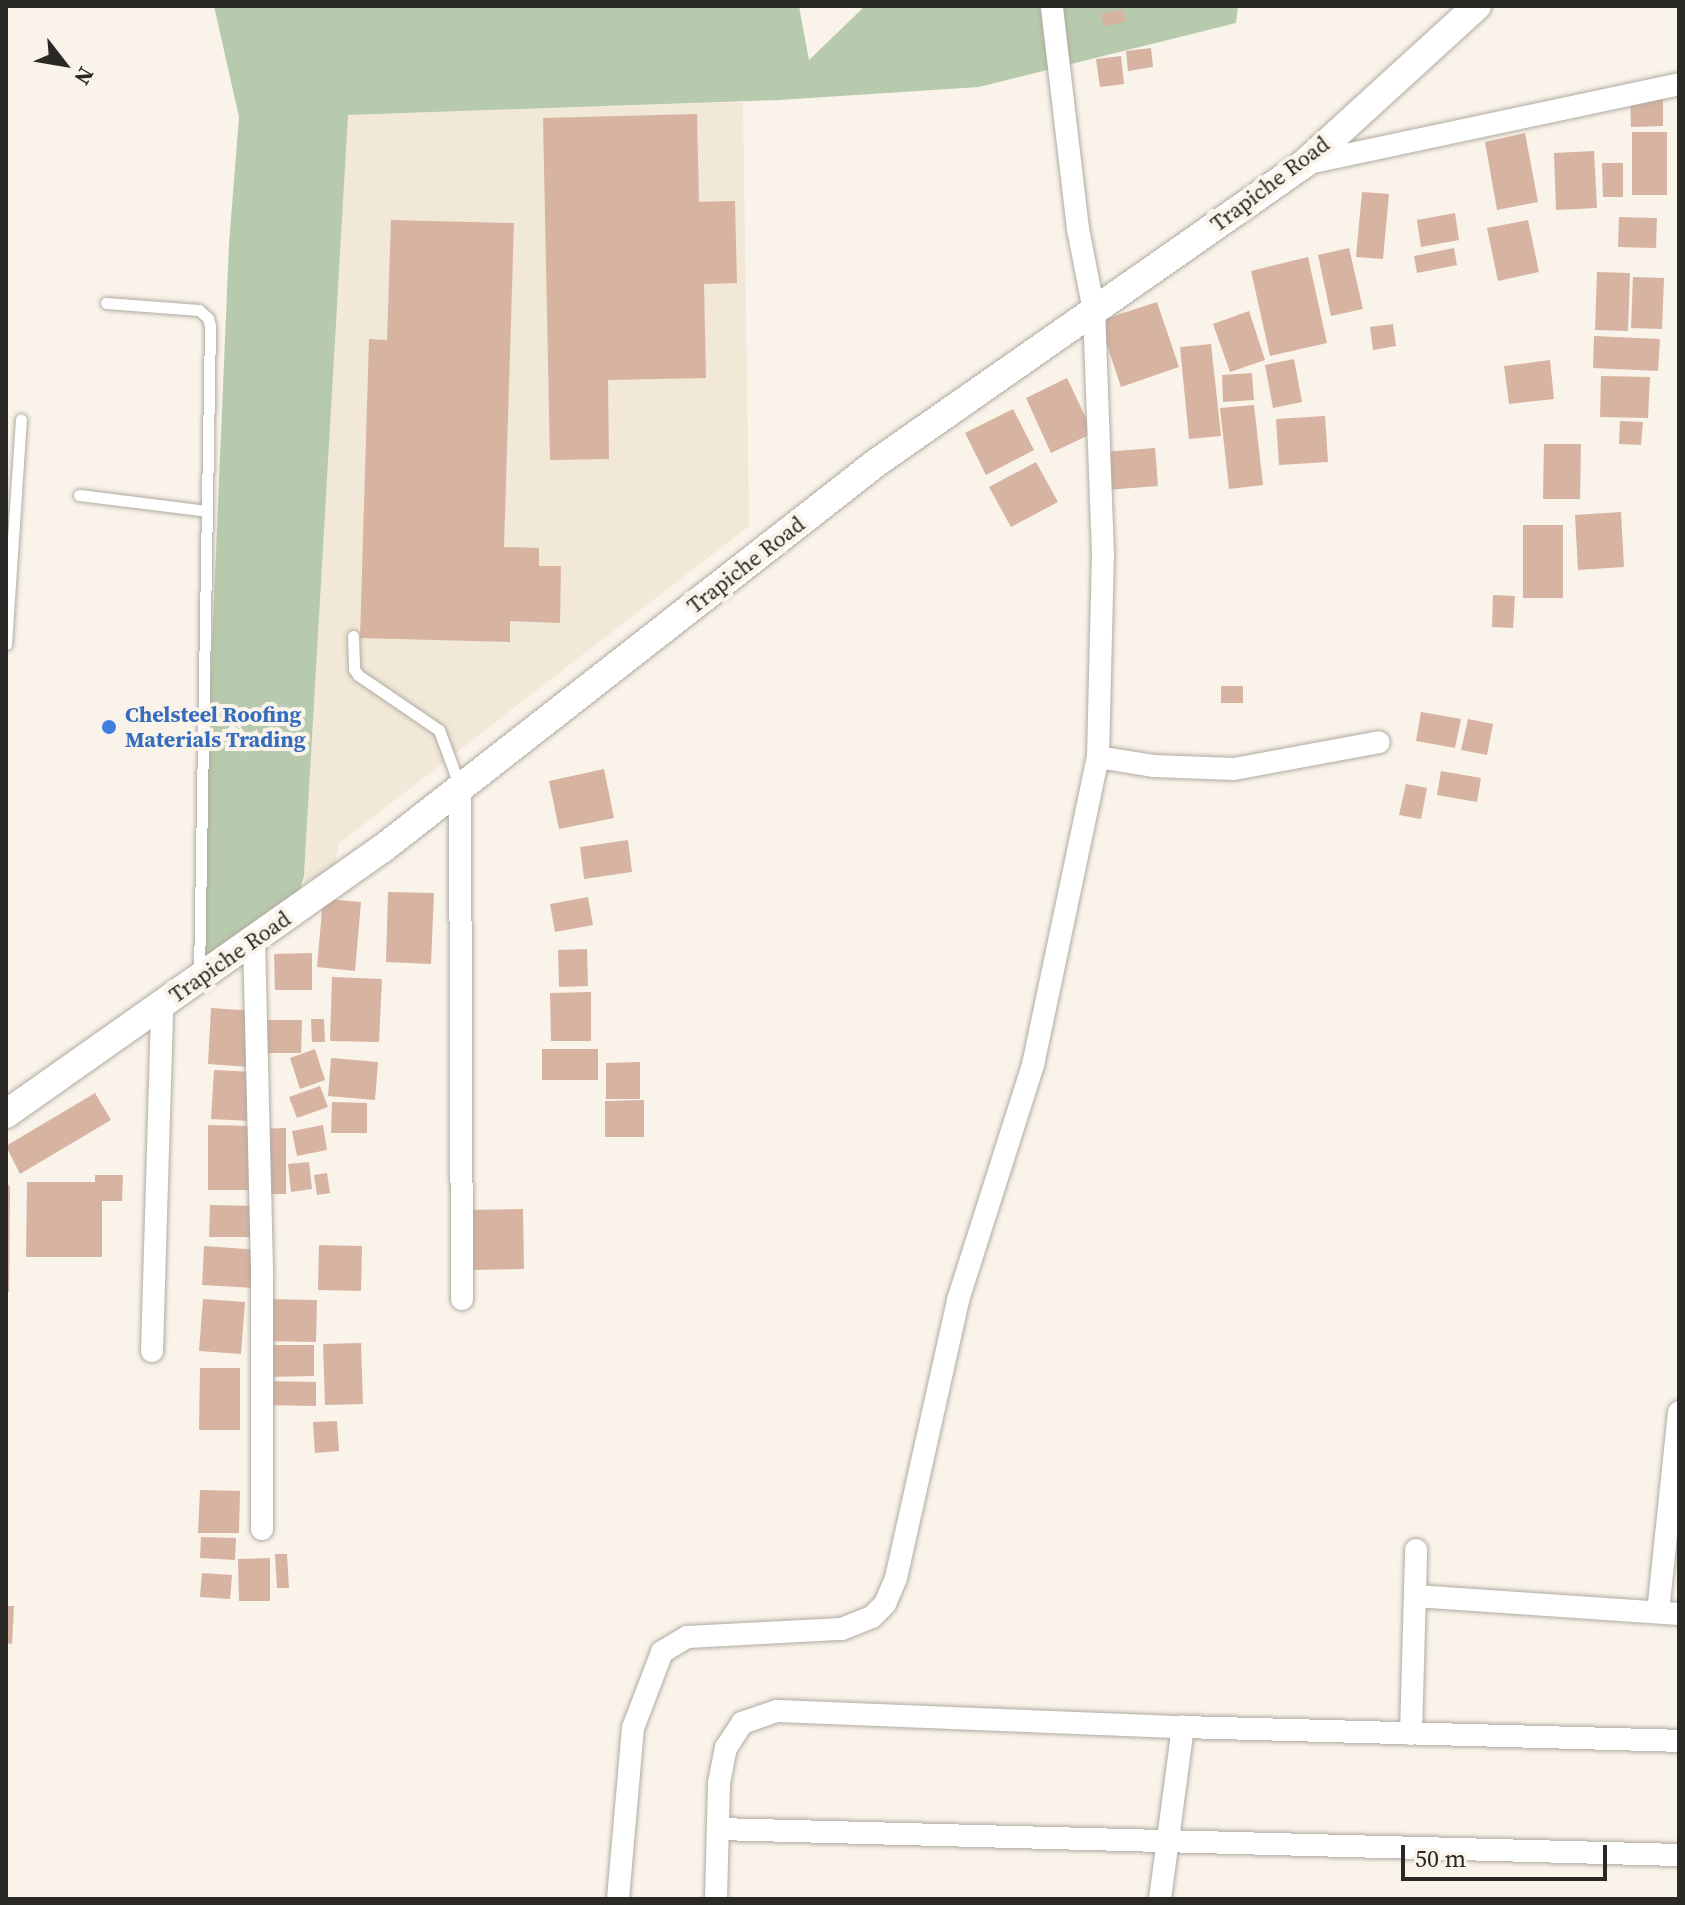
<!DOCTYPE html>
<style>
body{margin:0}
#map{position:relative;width:1685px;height:1905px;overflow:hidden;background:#f9f3ea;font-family:"Source Serif 4",serif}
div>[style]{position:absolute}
.built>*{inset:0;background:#f1e8d7}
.green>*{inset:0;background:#b8caad}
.building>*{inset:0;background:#d7b3a2}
.roads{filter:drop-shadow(0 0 2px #b0aba2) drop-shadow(0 0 2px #b0aba2)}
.service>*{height:11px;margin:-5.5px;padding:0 5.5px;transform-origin:5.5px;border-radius:5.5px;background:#fff}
.minor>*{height:22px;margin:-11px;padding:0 11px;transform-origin:11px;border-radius:11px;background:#fff}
.tertiary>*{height:28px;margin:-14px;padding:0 14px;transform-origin:14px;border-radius:14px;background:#fff}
.dots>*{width:22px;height:22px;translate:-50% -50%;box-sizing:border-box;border:4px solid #f9f3ea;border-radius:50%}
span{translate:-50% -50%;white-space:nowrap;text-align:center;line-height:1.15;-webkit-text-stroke:8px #f9f3ea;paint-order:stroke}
.street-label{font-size:22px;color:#2b2925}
.shop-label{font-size:22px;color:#366cbe;font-weight:700}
.left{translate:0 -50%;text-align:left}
.frame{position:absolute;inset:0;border:8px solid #2b2925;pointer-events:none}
.north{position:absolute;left:24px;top:24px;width:80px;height:80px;-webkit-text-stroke:6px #f9f3ea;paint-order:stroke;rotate:121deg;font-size:22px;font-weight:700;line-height:32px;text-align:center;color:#2b2925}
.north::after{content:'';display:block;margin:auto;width:28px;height:36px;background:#2b2925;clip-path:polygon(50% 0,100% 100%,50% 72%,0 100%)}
.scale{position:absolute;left:1401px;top:1845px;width:206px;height:36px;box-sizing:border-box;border:4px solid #2b2925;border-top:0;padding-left:10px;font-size:24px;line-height:28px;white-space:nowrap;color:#2b2925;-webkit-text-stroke:6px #f9f3ea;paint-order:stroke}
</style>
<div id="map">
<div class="built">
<div style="clip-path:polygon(743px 102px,749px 526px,338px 844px,335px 868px,304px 883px,343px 115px)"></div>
</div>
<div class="green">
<div style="clip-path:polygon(214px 6px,799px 6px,809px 60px,865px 6px,1238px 6px,1236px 23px,979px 87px,779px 100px,348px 115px,304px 876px,294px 912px,198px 979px,229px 244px,239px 117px)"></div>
</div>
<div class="building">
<div style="clip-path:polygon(1123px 9px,1126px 22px,1104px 26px,1101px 14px)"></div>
<div style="clip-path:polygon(1151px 48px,1153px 67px,1128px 71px,1126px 51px)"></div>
<div style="clip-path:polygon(1121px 56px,1124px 84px,1100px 87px,1096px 59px)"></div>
<div style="clip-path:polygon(1630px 96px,1663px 96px,1663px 126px,1631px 127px)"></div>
<div style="clip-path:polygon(697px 114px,699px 202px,735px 201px,737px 283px,704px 284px,706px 378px,608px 380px,609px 459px,550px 460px,543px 118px)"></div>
<div style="clip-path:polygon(1632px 132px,1667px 132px,1667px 195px,1632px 195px)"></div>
<div style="clip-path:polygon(1525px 133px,1538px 202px,1497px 210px,1485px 142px)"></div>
<div style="clip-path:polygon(1594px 151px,1597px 208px,1556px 210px,1554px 153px)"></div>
<div style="clip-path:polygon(1602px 163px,1623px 163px,1623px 197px,1603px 197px)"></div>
<div style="clip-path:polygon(1362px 192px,1389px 194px,1383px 259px,1356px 257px)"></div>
<div style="clip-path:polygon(1455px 213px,1459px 240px,1421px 247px,1417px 220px)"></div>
<div style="clip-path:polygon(1619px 217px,1657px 218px,1656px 248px,1618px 247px)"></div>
<div style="clip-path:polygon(391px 220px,514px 223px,504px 547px,539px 548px,539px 566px,561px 566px,560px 623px,510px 621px,510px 642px,360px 638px,369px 339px,387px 340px)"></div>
<div style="clip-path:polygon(1528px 220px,1539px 272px,1498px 281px,1487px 228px)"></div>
<div style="clip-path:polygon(1349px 248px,1363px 309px,1331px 316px,1318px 255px)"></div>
<div style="clip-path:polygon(1454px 248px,1457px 265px,1417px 273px,1414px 256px)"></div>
<div style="clip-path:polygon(1308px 257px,1327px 343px,1270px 356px,1251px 271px)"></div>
<div style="clip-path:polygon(1597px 272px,1630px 273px,1628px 331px,1595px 330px)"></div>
<div style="clip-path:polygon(1633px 277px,1664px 278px,1662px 329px,1631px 328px)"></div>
<div style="clip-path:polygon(1157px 302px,1179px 367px,1121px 387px,1099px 321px)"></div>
<div style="clip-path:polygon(1249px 311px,1265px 360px,1230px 372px,1213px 324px)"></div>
<div style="clip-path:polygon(1393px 324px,1396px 346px,1373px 350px,1370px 327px)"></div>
<div style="clip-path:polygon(1594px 336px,1660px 339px,1658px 371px,1593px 368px)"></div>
<div style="clip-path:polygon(1211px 344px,1221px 436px,1189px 439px,1180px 347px)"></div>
<div style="clip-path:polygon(1294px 359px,1302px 402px,1273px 408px,1265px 365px)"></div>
<div style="clip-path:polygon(1550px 360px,1554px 399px,1509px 404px,1504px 366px)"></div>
<div style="clip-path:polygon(1252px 373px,1254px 400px,1223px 402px,1222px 375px)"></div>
<div style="clip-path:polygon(1601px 376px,1650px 377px,1648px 418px,1600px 417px)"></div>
<div style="clip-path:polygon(1067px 378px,1093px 433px,1051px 453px,1026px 398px)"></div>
<div style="clip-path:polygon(1254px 405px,1263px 485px,1229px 489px,1220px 408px)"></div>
<div style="clip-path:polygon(1013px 409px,1034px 450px,986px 475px,965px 433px)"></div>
<div style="clip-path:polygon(1325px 416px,1328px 462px,1279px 465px,1276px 419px)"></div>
<div style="clip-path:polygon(1620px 421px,1643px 422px,1641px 445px,1619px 444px)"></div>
<div style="clip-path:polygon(1544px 444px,1581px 444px,1580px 499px,1543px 499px)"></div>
<div style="clip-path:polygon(1155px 448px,1158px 486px,1106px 490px,1103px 452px)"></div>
<div style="clip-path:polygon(1036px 462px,1058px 502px,1011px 527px,989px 487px)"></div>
<div style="clip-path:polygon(1621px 512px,1624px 567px,1578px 570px,1575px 515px)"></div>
<div style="clip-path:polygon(1523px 525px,1563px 525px,1563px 598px,1523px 598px)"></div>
<div style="clip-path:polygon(1493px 595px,1515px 596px,1513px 628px,1492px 627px)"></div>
<div style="clip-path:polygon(1221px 686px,1243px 686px,1243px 703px,1221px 703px)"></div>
<div style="clip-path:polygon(1421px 712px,1461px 719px,1455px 748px,1416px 741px)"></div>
<div style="clip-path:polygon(1468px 719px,1493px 724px,1487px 755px,1461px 750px)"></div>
<div style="clip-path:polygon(604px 769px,614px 818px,559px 829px,549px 781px)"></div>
<div style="clip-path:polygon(1441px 771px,1481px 778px,1477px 802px,1437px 795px)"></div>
<div style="clip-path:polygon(1406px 784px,1427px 788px,1421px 819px,1399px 815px)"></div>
<div style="clip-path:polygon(628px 840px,632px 872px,584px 879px,580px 847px)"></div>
<div style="clip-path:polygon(388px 892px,434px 893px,431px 964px,386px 962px)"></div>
<div style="clip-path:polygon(588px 897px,593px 925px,555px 932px,550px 904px)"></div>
<div style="clip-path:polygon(323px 899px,361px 902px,355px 971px,317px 967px)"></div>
<div style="clip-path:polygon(587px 949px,588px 986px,559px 987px,558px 950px)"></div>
<div style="clip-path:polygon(312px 953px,312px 990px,275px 990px,274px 954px)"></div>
<div style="clip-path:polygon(332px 977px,382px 979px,379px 1042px,330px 1041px)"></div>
<div style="clip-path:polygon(591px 992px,591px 1041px,551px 1041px,550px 993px)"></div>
<div style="clip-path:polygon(211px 1008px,254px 1011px,250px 1067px,208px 1064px)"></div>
<div style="clip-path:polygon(311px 1019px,324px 1019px,325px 1042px,312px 1042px)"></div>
<div style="clip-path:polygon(267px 1020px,302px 1020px,301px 1053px,267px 1053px)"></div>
<div style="clip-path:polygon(315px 1049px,325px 1080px,300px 1089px,290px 1058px)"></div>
<div style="clip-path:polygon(542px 1049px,598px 1049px,598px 1080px,542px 1080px)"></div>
<div style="clip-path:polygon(331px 1058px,378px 1062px,375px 1100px,328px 1096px)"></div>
<div style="clip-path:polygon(640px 1062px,640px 1099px,606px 1099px,606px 1063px)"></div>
<div style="clip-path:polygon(214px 1070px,254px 1072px,251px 1121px,211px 1119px)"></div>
<div style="clip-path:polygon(320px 1086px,328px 1107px,297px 1118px,289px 1097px)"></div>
<div style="clip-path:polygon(95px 1093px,111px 1120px,20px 1174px,6px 1146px)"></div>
<div style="clip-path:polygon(644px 1100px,644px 1137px,605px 1137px,605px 1101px)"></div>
<div style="clip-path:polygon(332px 1102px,367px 1103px,367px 1133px,331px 1133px)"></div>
<div style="clip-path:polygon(208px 1125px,254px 1126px,252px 1190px,208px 1190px)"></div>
<div style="clip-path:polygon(323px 1125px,327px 1150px,297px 1156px,292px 1131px)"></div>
<div style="clip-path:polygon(286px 1128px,286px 1194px,261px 1194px,260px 1129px)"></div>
<div style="clip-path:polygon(309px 1162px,312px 1189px,291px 1192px,288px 1164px)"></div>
<div style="clip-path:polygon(327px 1173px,330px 1193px,317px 1195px,314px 1175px)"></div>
<div style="clip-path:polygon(95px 1175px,123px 1175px,122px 1201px,102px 1201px,102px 1257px,26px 1257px,27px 1182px,95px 1182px)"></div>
<div style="clip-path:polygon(6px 1181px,10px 1187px,9px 1292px,6px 1292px)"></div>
<div style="clip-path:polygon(210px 1205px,254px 1206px,254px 1237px,209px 1237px)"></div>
<div style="clip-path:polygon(523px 1209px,524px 1269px,470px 1270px,469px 1210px)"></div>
<div style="clip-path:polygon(319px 1245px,362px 1246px,361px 1291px,318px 1290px)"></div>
<div style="clip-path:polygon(204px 1246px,258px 1250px,255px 1288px,202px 1285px)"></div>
<div style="clip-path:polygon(203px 1299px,245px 1302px,241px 1354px,199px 1351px)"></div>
<div style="clip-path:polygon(264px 1299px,317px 1300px,316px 1342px,263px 1341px)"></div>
<div style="clip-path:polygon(361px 1343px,363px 1404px,325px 1405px,323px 1344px)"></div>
<div style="clip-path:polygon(264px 1345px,314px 1345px,314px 1376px,264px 1377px)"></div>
<div style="clip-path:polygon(200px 1368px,240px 1368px,240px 1430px,199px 1430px)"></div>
<div style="clip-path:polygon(265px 1381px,316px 1382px,316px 1406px,265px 1405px)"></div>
<div style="clip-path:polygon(337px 1421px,339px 1451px,315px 1453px,313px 1422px)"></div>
<div style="clip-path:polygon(200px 1490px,240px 1491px,239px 1533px,198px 1533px)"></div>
<div style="clip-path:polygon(201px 1537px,236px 1538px,235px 1560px,200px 1558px)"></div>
<div style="clip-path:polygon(275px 1554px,287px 1554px,289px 1588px,277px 1588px)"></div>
<div style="clip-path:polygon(270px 1558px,270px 1601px,239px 1601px,238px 1559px)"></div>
<div style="clip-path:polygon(202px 1573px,232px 1575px,230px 1599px,200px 1597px)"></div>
<div style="clip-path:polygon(6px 1606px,14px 1606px,12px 1644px,6px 1643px)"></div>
</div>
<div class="roads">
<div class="service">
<div style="left:106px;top:303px;width:93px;rotate:4.3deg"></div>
<div style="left:199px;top:310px;width:12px;rotate:42deg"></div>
<div style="left:208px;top:318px;width:8px;rotate:76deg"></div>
<div style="left:210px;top:326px;width:649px;rotate:90.97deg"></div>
<div style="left:79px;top:495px;width:129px;rotate:7.1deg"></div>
<div style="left:353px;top:636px;width:33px;rotate:88deg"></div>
<div style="left:354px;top:669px;width:7px;rotate:56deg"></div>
<div style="left:358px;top:675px;width:98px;rotate:34.2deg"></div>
<div style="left:439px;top:730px;width:61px;rotate:69.8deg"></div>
<div style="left:6px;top:644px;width:225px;rotate:-86.2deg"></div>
</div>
<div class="minor">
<div style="left:1304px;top:164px;width:383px;rotate:-12deg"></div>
<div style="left:1098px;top:757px;width:57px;rotate:9.1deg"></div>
<div style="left:1154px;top:766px;width:80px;rotate:2.1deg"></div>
<div style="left:1234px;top:769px;width:147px;rotate:-10.5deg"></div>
<div style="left:460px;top:788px;width:511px;rotate:89.78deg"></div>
<div style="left:254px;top:940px;width:335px;rotate:88.6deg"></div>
<div style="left:262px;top:1275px;width:254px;rotate:90deg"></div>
<div style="left:152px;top:1351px;width:346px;rotate:-88.3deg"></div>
<div style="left:1415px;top:1596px;width:265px;rotate:3.9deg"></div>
<div style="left:1658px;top:1612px;width:201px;rotate:-84deg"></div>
<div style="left:1411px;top:1734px;width:184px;rotate:-88.4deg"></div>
<div style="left:718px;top:1829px;width:961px;rotate:1.55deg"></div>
<div style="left:618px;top:1899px;width:172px;rotate:-85deg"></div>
<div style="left:633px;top:1728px;width:81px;rotate:-69.1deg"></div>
<div style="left:662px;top:1652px;width:29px;rotate:-31deg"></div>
<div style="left:687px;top:1637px;width:155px;rotate:-3deg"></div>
<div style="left:842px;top:1629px;width:32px;rotate:-22deg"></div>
<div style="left:872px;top:1617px;width:18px;rotate:-45deg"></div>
<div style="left:885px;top:1604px;width:28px;rotate:-67deg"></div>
<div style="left:896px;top:1578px;width:285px;rotate:-77.4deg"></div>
<div style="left:958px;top:1300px;width:247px;rotate:-72.3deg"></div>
<div style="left:1033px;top:1065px;width:315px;rotate:-78.1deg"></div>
<div style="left:1098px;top:757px;width:202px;rotate:-88.6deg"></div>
<div style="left:1103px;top:555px;width:244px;rotate:-92.1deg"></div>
<div style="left:1094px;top:311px;width:84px;rotate:-101deg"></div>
<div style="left:1078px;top:229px;width:225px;rotate:-96.7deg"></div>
<div style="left:716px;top:1899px;width:116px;rotate:-88.5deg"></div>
<div style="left:719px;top:1783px;width:36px;rotate:-79deg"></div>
<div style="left:726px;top:1748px;width:30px;rotate:-57deg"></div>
<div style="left:742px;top:1723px;width:37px;rotate:-19deg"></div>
<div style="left:777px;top:1711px;width:406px;rotate:2.3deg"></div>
<div style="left:1183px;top:1727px;width:496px;rotate:1.6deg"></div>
<div style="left:1160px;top:1899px;width:174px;rotate:-82.4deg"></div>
</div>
<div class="tertiary">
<div style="left:6px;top:1114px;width:460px;rotate:-35.2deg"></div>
<div style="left:382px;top:849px;width:627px;rotate:-38deg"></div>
<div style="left:876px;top:463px;width:522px;rotate:-34.94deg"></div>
<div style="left:1304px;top:164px;width:234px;rotate:-42.4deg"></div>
</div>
</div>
<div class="dots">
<div style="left:109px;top:727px;background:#3f7fe0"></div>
</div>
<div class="street-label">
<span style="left:1270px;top:184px;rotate:-37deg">Trapiche Road</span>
<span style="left:746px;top:565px;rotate:-38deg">Trapiche Road</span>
<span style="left:230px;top:957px;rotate:-35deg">Trapiche Road</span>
</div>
<div class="shop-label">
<span class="left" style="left:125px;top:727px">Chelsteel Roofing<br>Materials Trading</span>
</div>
<div class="frame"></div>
<div class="north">N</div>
<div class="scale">50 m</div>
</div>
